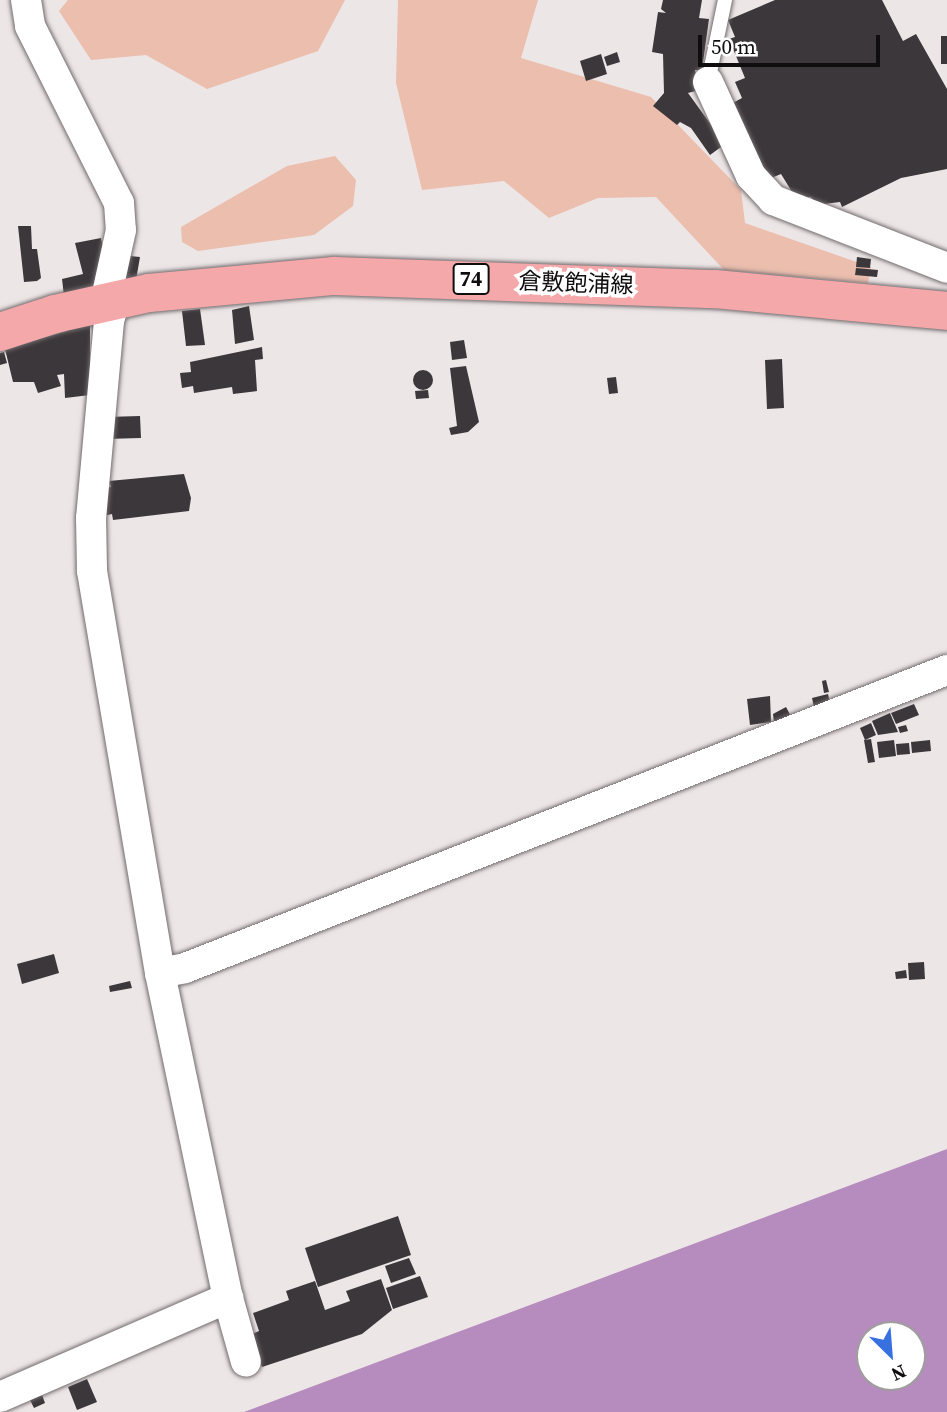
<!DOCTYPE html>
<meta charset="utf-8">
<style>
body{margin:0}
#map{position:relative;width:947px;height:1412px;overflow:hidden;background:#ede6e7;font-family:"Source Serif 4","Noto Sans JP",serif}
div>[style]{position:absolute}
.green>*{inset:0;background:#ebbeae}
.water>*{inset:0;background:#b68bbd}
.building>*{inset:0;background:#3c373a}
.round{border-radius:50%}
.roads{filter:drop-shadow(0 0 2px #726b6d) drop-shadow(0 0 2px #726b6d)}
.lane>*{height:14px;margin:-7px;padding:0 7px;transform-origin:7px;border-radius:7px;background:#fff}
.street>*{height:30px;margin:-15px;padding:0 15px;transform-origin:15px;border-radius:15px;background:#fff}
.primary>*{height:38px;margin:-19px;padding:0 19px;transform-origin:19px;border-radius:19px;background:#f5a8aa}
span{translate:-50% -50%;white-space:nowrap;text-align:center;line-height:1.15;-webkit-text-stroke:7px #fff;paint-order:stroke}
.shield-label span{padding:2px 5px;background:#fff;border:2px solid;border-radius:5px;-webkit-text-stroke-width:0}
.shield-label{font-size:21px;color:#0f0d0e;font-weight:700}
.street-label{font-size:23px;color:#0f0d0e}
.north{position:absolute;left:856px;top:1321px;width:70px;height:70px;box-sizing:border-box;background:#fff;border:2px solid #9f9e9f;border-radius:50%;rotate:155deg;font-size:19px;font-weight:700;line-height:28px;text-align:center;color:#0f0d0e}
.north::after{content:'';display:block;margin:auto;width:24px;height:32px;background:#3870df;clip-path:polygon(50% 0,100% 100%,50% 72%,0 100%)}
.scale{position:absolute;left:698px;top:35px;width:182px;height:32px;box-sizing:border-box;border:4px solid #0f0d0e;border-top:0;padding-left:9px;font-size:21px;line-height:24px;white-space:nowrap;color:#0f0d0e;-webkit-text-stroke:5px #fff;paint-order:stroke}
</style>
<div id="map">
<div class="green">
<div style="clip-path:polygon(68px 0,345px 0,318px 51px,207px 89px,146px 55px,91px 60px,59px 11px)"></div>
<div style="clip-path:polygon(398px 0,538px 0,521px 58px,651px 97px,741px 190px,745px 223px,871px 267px,868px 283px,724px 270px,656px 197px,598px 198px,549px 218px,504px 181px,422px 190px,396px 83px)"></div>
<div style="clip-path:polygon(335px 156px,356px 180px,353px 206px,314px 235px,198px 251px,182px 242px,181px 227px,287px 166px)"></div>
</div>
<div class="water">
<div style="clip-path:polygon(evenodd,947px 1149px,947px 1412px,244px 1412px,947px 1149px,870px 1335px,912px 1335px,912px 1377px,870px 1377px,870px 1335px)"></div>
</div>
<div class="building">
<div style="clip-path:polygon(663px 0,702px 0,699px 18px,709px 19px,702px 70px,695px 70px,699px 90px,688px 93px,725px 144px,710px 155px,691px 128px,680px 122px,677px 125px,653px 106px,664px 93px,663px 54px,652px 52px,658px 12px,666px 13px,661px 9px)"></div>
<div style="clip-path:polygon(775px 0,882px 0,903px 41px,916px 34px,947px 89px,947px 169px,901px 178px,842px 207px,840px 202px,816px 205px,811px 197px,797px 200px,781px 174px,764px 181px,731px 104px,742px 98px,735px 82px,745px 78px,729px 39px,735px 37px,728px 20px)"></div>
<div style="clip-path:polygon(941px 36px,947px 36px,947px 64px,941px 64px)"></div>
<div style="clip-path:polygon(617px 52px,620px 62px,607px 66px,604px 57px)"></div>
<div style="clip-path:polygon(601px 54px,607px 74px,586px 81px,580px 61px)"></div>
<div style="clip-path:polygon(18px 226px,31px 226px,32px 249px,37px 249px,41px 278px,37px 281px,24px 282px)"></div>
<div style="clip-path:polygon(101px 238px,107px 268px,101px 287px,64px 296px,62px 279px,83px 274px,75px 243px)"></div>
<div style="clip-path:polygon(130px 256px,140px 257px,136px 280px,126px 279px)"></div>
<div style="clip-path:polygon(857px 257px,871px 259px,870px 268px,856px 267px)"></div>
<div style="clip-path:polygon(856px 268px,878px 270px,877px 277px,855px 275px)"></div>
<div style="clip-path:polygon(249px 306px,254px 340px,235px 344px,232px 310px)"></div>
<div style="clip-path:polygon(200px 309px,205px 345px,186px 346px,182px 311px)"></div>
<div style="clip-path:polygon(68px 324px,90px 324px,90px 395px,65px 398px,64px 374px,57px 375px,61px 386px,38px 393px,34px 382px,13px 382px,5px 349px,67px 331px)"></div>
<div style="clip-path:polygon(464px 340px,467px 358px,452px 360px,450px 342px)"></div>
<div style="clip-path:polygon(262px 347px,263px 359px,255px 360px,257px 391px,233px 394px,232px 387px,194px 393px,193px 386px,182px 388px,180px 373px,191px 372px,190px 362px)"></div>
<div style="clip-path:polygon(4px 352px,7px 363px,0 365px,0 353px)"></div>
<div style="clip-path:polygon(782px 359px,784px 408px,767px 409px,765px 360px)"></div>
<div style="clip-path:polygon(466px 366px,479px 422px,468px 432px,451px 435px,449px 428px,457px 426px,450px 368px)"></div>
<div class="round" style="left:413px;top:370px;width:20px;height:20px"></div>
<div style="clip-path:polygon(616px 377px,618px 393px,609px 394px,607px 378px)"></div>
<div style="clip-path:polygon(428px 390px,429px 398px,416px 399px,415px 391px)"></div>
<div style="clip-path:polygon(140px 416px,141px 438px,105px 439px,106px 417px)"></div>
<div style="clip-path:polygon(184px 474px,191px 498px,189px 511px,113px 520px,112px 514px,103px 516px,98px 490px,111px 487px,109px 481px)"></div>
<div style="clip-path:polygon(826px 680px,829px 692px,824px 693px,822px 681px)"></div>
<div style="clip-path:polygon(828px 694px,830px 703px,814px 707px,812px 698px)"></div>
<div style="clip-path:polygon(770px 696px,771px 722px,750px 725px,747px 699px)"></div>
<div style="clip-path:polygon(914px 704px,919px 715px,896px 724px,891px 713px)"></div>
<div style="clip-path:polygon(786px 707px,793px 720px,774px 722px,773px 714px)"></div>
<div style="clip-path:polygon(890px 713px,898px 732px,878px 735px,872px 721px)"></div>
<div style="clip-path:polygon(871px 723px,876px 735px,865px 740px,860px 728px)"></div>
<div style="clip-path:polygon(906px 725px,908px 731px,900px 733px,898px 727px)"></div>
<div style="clip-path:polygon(871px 739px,875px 762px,868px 763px,864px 740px)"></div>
<div style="clip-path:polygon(894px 740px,896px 756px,879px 758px,877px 742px)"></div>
<div style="clip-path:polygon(930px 740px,931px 751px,912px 753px,911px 742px)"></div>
<div style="clip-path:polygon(909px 743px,910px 754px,897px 755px,896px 744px)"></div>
<div style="clip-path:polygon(54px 954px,59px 973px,22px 984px,17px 964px)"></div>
<div style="clip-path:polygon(924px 962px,925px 979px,909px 980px,908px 963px)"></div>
<div style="clip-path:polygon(906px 970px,907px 978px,896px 979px,895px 972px)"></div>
<div style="clip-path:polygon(130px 981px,132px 988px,110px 992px,109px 986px)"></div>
<div style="clip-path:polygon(398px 1216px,411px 1255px,318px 1287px,305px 1248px)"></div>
<div style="clip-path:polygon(409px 1258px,416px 1274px,391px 1283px,385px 1266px)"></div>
<div style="clip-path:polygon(420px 1276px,428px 1297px,393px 1309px,386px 1288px)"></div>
<div style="clip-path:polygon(381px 1279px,392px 1310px,362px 1334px,262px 1367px,250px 1335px,259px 1331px,253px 1313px,289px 1300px,286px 1291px,315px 1281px,325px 1310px,350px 1301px,346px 1291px)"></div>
<div style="clip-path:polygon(87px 1379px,97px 1402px,77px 1410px,68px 1387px)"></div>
<div style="clip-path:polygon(42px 1395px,45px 1403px,34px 1408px,30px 1400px)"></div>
</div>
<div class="roads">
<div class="lane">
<div style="left:708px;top:82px;width:84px;rotate:-78.3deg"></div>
</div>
<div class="street">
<div style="left:26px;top:0;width:26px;rotate:81deg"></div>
<div style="left:30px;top:26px;width:198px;rotate:63.3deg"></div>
<div style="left:119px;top:203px;width:27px;rotate:86deg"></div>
<div style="left:121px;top:230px;width:75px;rotate:102.4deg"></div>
<div style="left:708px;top:82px;width:103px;rotate:65.4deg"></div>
<div style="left:751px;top:176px;width:33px;rotate:47deg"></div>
<div style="left:773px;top:200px;width:187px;rotate:21.3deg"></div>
<div style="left:115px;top:301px;width:21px;rotate:107deg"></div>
<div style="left:109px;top:321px;width:198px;rotate:95.2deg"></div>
<div style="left:91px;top:518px;width:53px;rotate:88.9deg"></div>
<div style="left:92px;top:571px;width:408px;rotate:80.4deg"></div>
<div style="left:160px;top:973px;width:332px;rotate:78.2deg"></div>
<div style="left:228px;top:1298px;width:66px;rotate:74.3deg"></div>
<div style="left:160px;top:973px;width:25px;rotate:-11deg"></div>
<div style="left:185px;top:968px;width:818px;rotate:-21.36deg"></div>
<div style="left:0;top:1397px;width:249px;rotate:-23.5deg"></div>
</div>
<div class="primary">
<div style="left:0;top:332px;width:58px;rotate:-18.1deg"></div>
<div style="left:55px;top:314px;width:96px;rotate:-12.6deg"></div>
<div style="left:149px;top:293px;width:186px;rotate:-5.3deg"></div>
<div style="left:334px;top:276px;width:381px;rotate:2deg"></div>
<div style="left:715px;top:289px;width:233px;rotate:5.4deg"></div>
</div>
</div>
<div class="shield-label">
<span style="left:471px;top:279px">74</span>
</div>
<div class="street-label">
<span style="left:576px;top:283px;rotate:2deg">倉敷飽浦線</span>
</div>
<div class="north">N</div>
<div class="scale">50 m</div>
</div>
